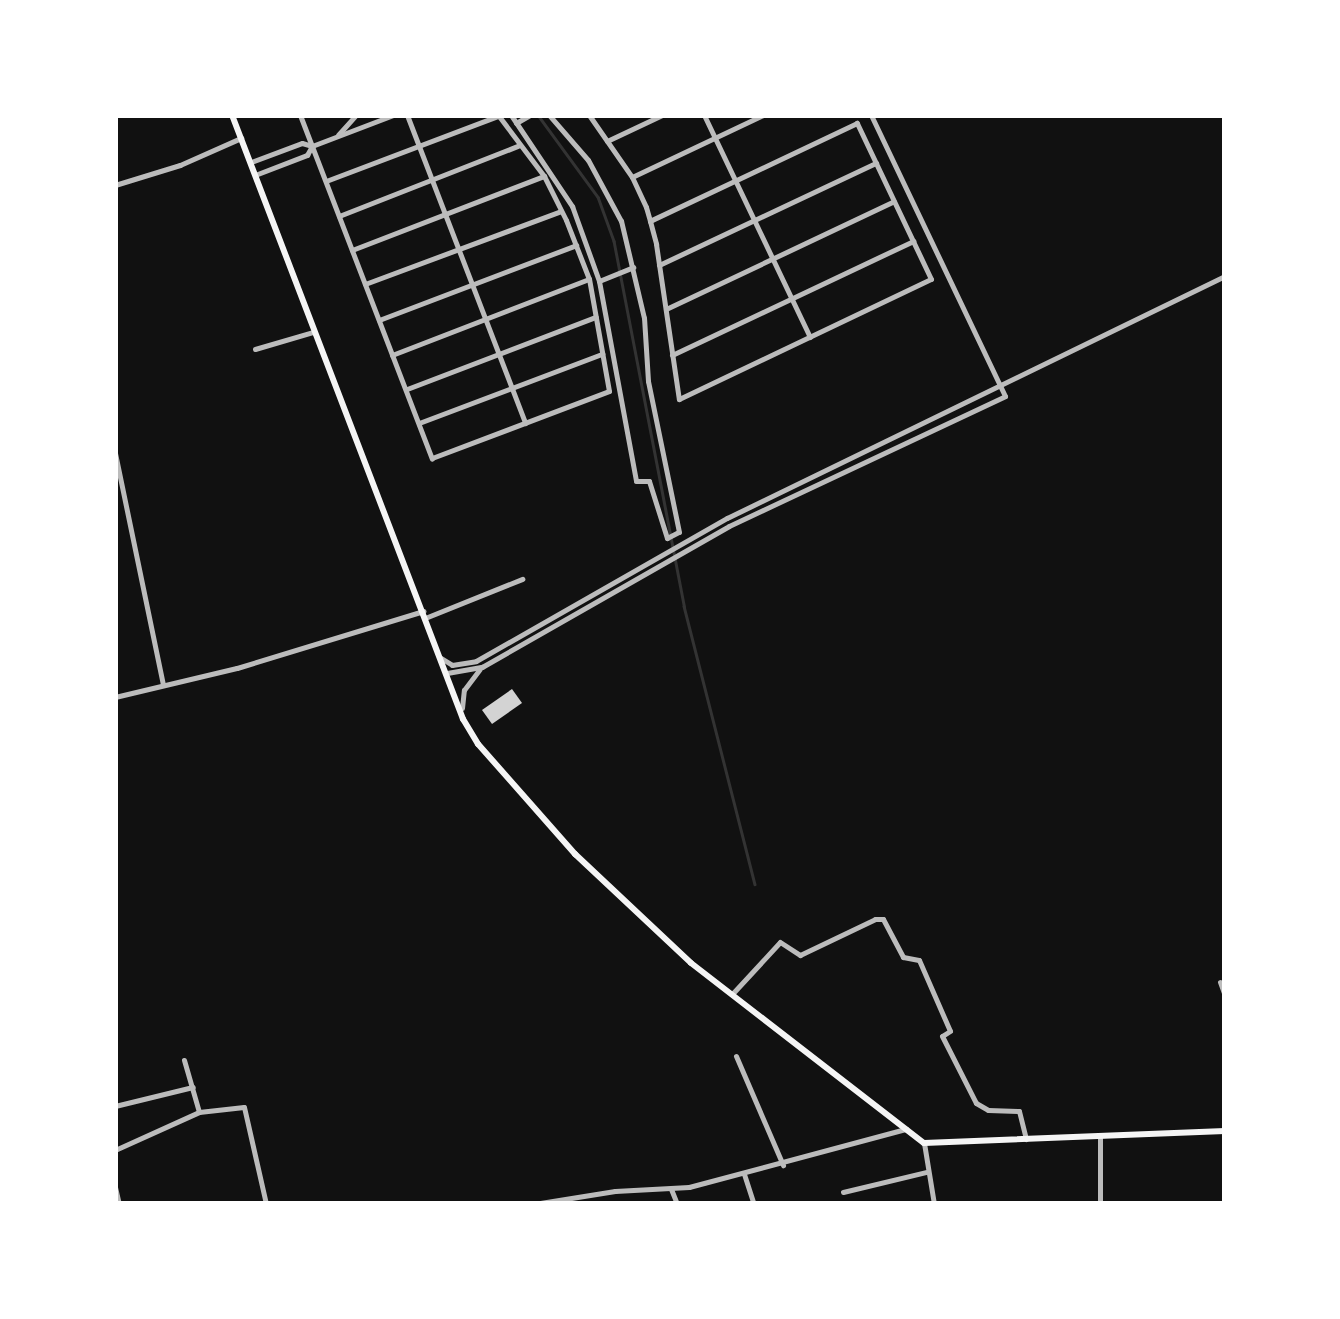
<!DOCTYPE html>
<style>
body{margin:0}
#map{position:relative;width:1340px;height:1319px;overflow:hidden;background:#111;font-family:Overpass,sans-serif}
div>[style]{position:absolute}
.stream>*{height:2.5px;margin:-1.25px;padding:0 1.25px;transform-origin:1.25px;border-radius:1.25px;background:#333}
.building>*{inset:0;background:#d3d3d3}
.minor>*{height:5px;margin:-2.5px;padding:0 2.5px;transform-origin:2.5px;border-radius:2.5px;background:#bcbcbc}
.secondary>*{height:6px;margin:-3px;padding:0 3px;transform-origin:3px;border-radius:3px;background:#f5f5f5}
span{translate:-50% -50%;white-space:nowrap;text-align:center;line-height:1.15;-webkit-text-stroke:10px #fff;paint-order:stroke}
.frame{position:absolute;inset:0;border:118px solid #fff;pointer-events:none}
</style>
<div id="map">
<div class="stream">
<div style="left:538px;top:115px;width:102px;rotate:53.8deg"></div>
<div style="left:598px;top:197px;width:47px;rotate:70deg"></div>
<div style="left:614px;top:241px;width:372px;rotate:79.1deg"></div>
<div style="left:684px;top:606px;width:287px;rotate:75.7deg"></div>
</div>
<div class="building">
<div style="clip-path:polygon(512px 689px,522px 703px,492px 724px,482px 710px)"></div>
</div>
<div class="minor">
<div style="left:300px;top:115px;width:368px;rotate:69deg"></div>
<div style="left:432px;top:458px;width:189px;rotate:-20.7deg"></div>
<div style="left:609px;top:391px;width:114px;rotate:-100.1deg"></div>
<div style="left:589px;top:279px;width:63px;rotate:-111.3deg"></div>
<div style="left:566px;top:220px;width:49px;rotate:-116.6deg"></div>
<div style="left:544px;top:176px;width:76px;rotate:-127deg"></div>
<div style="left:407px;top:115px;width:330px;rotate:69deg"></div>
<div style="left:511px;top:115px;width:110px;rotate:56.2deg"></div>
<div style="left:572px;top:206px;width:80px;rotate:70.2deg"></div>
<div style="left:599px;top:281px;width:203px;rotate:79.5deg"></div>
<div style="left:636px;top:481px;width:13px"></div>
<div style="left:649px;top:481px;width:60px;rotate:72.5deg"></div>
<div style="left:667px;top:538px;width:13px;rotate:-27deg"></div>
<div style="left:679px;top:532px;width:154px;rotate:-101.6deg"></div>
<div style="left:648px;top:381px;width:63px;rotate:-93.6deg"></div>
<div style="left:644px;top:318px;width:100px;rotate:-103.3deg"></div>
<div style="left:621px;top:221px;width:69px;rotate:-118.4deg"></div>
<div style="left:588px;top:160px;width:60px;rotate:-130.9deg"></div>
<div style="left:589px;top:115px;width:75px;rotate:55.3deg"></div>
<div style="left:632px;top:177px;width:33px;rotate:65deg"></div>
<div style="left:646px;top:207px;width:15px;rotate:74deg"></div>
<div style="left:650px;top:221px;width:24px;rotate:75deg"></div>
<div style="left:656px;top:244px;width:157px;rotate:81.6deg"></div>
<div style="left:679px;top:399px;width:279px;rotate:-25.5deg"></div>
<div style="left:931px;top:279px;width:173px;rotate:-115.4deg"></div>
<div style="left:857px;top:123px;width:229px;rotate:154.7deg"></div>
<div style="left:704px;top:115px;width:246px;rotate:64.5deg"></div>
<div style="left:516px;top:123px;width:16px;rotate:-30deg"></div>
<div style="left:338px;top:135px;width:27px;rotate:-48deg"></div>
<div style="left:607px;top:141px;width:61px;rotate:-25.3deg"></div>
<div style="left:251px;top:162px;width:54px;rotate:-20.4deg"></div>
<div style="left:302px;top:143px;width:10px;rotate:17deg"></div>
<div style="left:312px;top:146px;width:87px;rotate:-20.9deg"></div>
<div style="left:255px;top:175px;width:56px;rotate:-21deg"></div>
<div style="left:307px;top:155px;width:10px;rotate:-61deg"></div>
<div style="left:632px;top:177px;width:145px;rotate:-25.3deg"></div>
<div style="left:326px;top:181px;width:184px;rotate:-20.7deg"></div>
<div style="left:115px;top:185px;width:68px;rotate:-17.1deg"></div>
<div style="left:180px;top:165px;width:67px;rotate:-23.9deg"></div>
<div style="left:339px;top:216px;width:192px;rotate:-21.4deg"></div>
<div style="left:352px;top:250px;width:206px;rotate:-21.1deg"></div>
<div style="left:659px;top:265px;width:240px;rotate:-25.2deg"></div>
<div style="left:599px;top:281px;width:37px;rotate:-22deg"></div>
<div style="left:365px;top:284px;width:209px;rotate:-20.4deg"></div>
<div style="left:666px;top:309px;width:252px;rotate:-25.3deg"></div>
<div style="left:379px;top:320px;width:211px;rotate:-20.8deg"></div>
<div style="left:255px;top:349px;width:60px;rotate:-16.3deg"></div>
<div style="left:392px;top:355px;width:211px;rotate:-21.1deg"></div>
<div style="left:672px;top:355px;width:267px;rotate:-25.3deg"></div>
<div style="left:407px;top:389px;width:202px;rotate:-20.9deg"></div>
<div style="left:419px;top:423px;width:196px;rotate:-20.7deg"></div>
<div style="left:115px;top:453px;width:236px;rotate:78.3deg"></div>
<div style="left:425px;top:618px;width:105px;rotate:-21.9deg"></div>
<div style="left:441px;top:658px;width:13px;rotate:32deg"></div>
<div style="left:452px;top:665px;width:24px;rotate:-9deg"></div>
<div style="left:476px;top:661px;width:289px;rotate:-29.7deg"></div>
<div style="left:727px;top:518px;width:554px;rotate:-25.92deg"></div>
<div style="left:447px;top:673px;width:36px;rotate:-10deg"></div>
<div style="left:482px;top:667px;width:284px;rotate:-29.7deg"></div>
<div style="left:729px;top:526px;width:305px;rotate:-25.2deg"></div>
<div style="left:1005px;top:396px;width:311px;rotate:-115.5deg"></div>
<div style="left:115px;top:697px;width:125px;rotate:-13.4deg"></div>
<div style="left:237px;top:668px;width:195px;rotate:-17deg"></div>
<div style="left:462px;top:708px;width:18px;rotate:-84deg"></div>
<div style="left:464px;top:690px;width:26px;rotate:-53deg"></div>
<div style="left:1220px;top:982px;width:15px;rotate:70deg"></div>
<div style="left:733px;top:993px;width:69px;rotate:-47.3deg"></div>
<div style="left:780px;top:942px;width:24px;rotate:33deg"></div>
<div style="left:800px;top:955px;width:83px;rotate:-25.6deg"></div>
<div style="left:875px;top:919px;width:8px"></div>
<div style="left:883px;top:919px;width:43px;rotate:62.2deg"></div>
<div style="left:903px;top:957px;width:16px;rotate:11deg"></div>
<div style="left:919px;top:960px;width:77px;rotate:66.4deg"></div>
<div style="left:950px;top:1031px;width:9px;rotate:148deg"></div>
<div style="left:942px;top:1036px;width:75px;rotate:63.1deg"></div>
<div style="left:976px;top:1103px;width:14px;rotate:30deg"></div>
<div style="left:988px;top:1110px;width:31px;rotate:2deg"></div>
<div style="left:1019px;top:1111px;width:29px;rotate:76deg"></div>
<div style="left:736px;top:1056px;width:119px;rotate:66.7deg"></div>
<div style="left:184px;top:1060px;width:54px;rotate:73.9deg"></div>
<div style="left:115px;top:1106px;width:80px;rotate:-13.7deg"></div>
<div style="left:924px;top:1143px;width:62px;rotate:80.7deg"></div>
<div style="left:115px;top:1150px;width:92px;rotate:-24.3deg"></div>
<div style="left:199px;top:1112px;width:45px;rotate:-6.3deg"></div>
<div style="left:244px;top:1107px;width:99px;rotate:77.2deg"></div>
<div style="left:744px;top:1174px;width:32px;rotate:72deg"></div>
<div style="left:115px;top:1187px;width:17px;rotate:77deg"></div>
<div style="left:671px;top:1189px;width:16px;rotate:68deg"></div>
<div style="left:843px;top:1192px;width:85px;rotate:-13.5deg"></div>
<div style="left:534px;top:1204px;width:82px;rotate:-9.1deg"></div>
<div style="left:615px;top:1191px;width:74px;rotate:-3.1deg"></div>
<div style="left:689px;top:1187px;width:225px;rotate:-15deg"></div>
<div style="left:1100px;top:1204px;width:69px;rotate:-90deg"></div>
</div>
<div class="secondary">
<div style="left:232px;top:115px;width:647px;rotate:69.07deg"></div>
<div style="left:463px;top:719px;width:29px;rotate:59deg"></div>
<div style="left:478px;top:744px;width:147px;rotate:48.6deg"></div>
<div style="left:575px;top:854px;width:159px;rotate:43.2deg"></div>
<div style="left:691px;top:963px;width:294px;rotate:37.7deg"></div>
<div style="left:924px;top:1143px;width:301px;rotate:-2.3deg"></div>
</div>
<div class="frame"></div>
</div>
